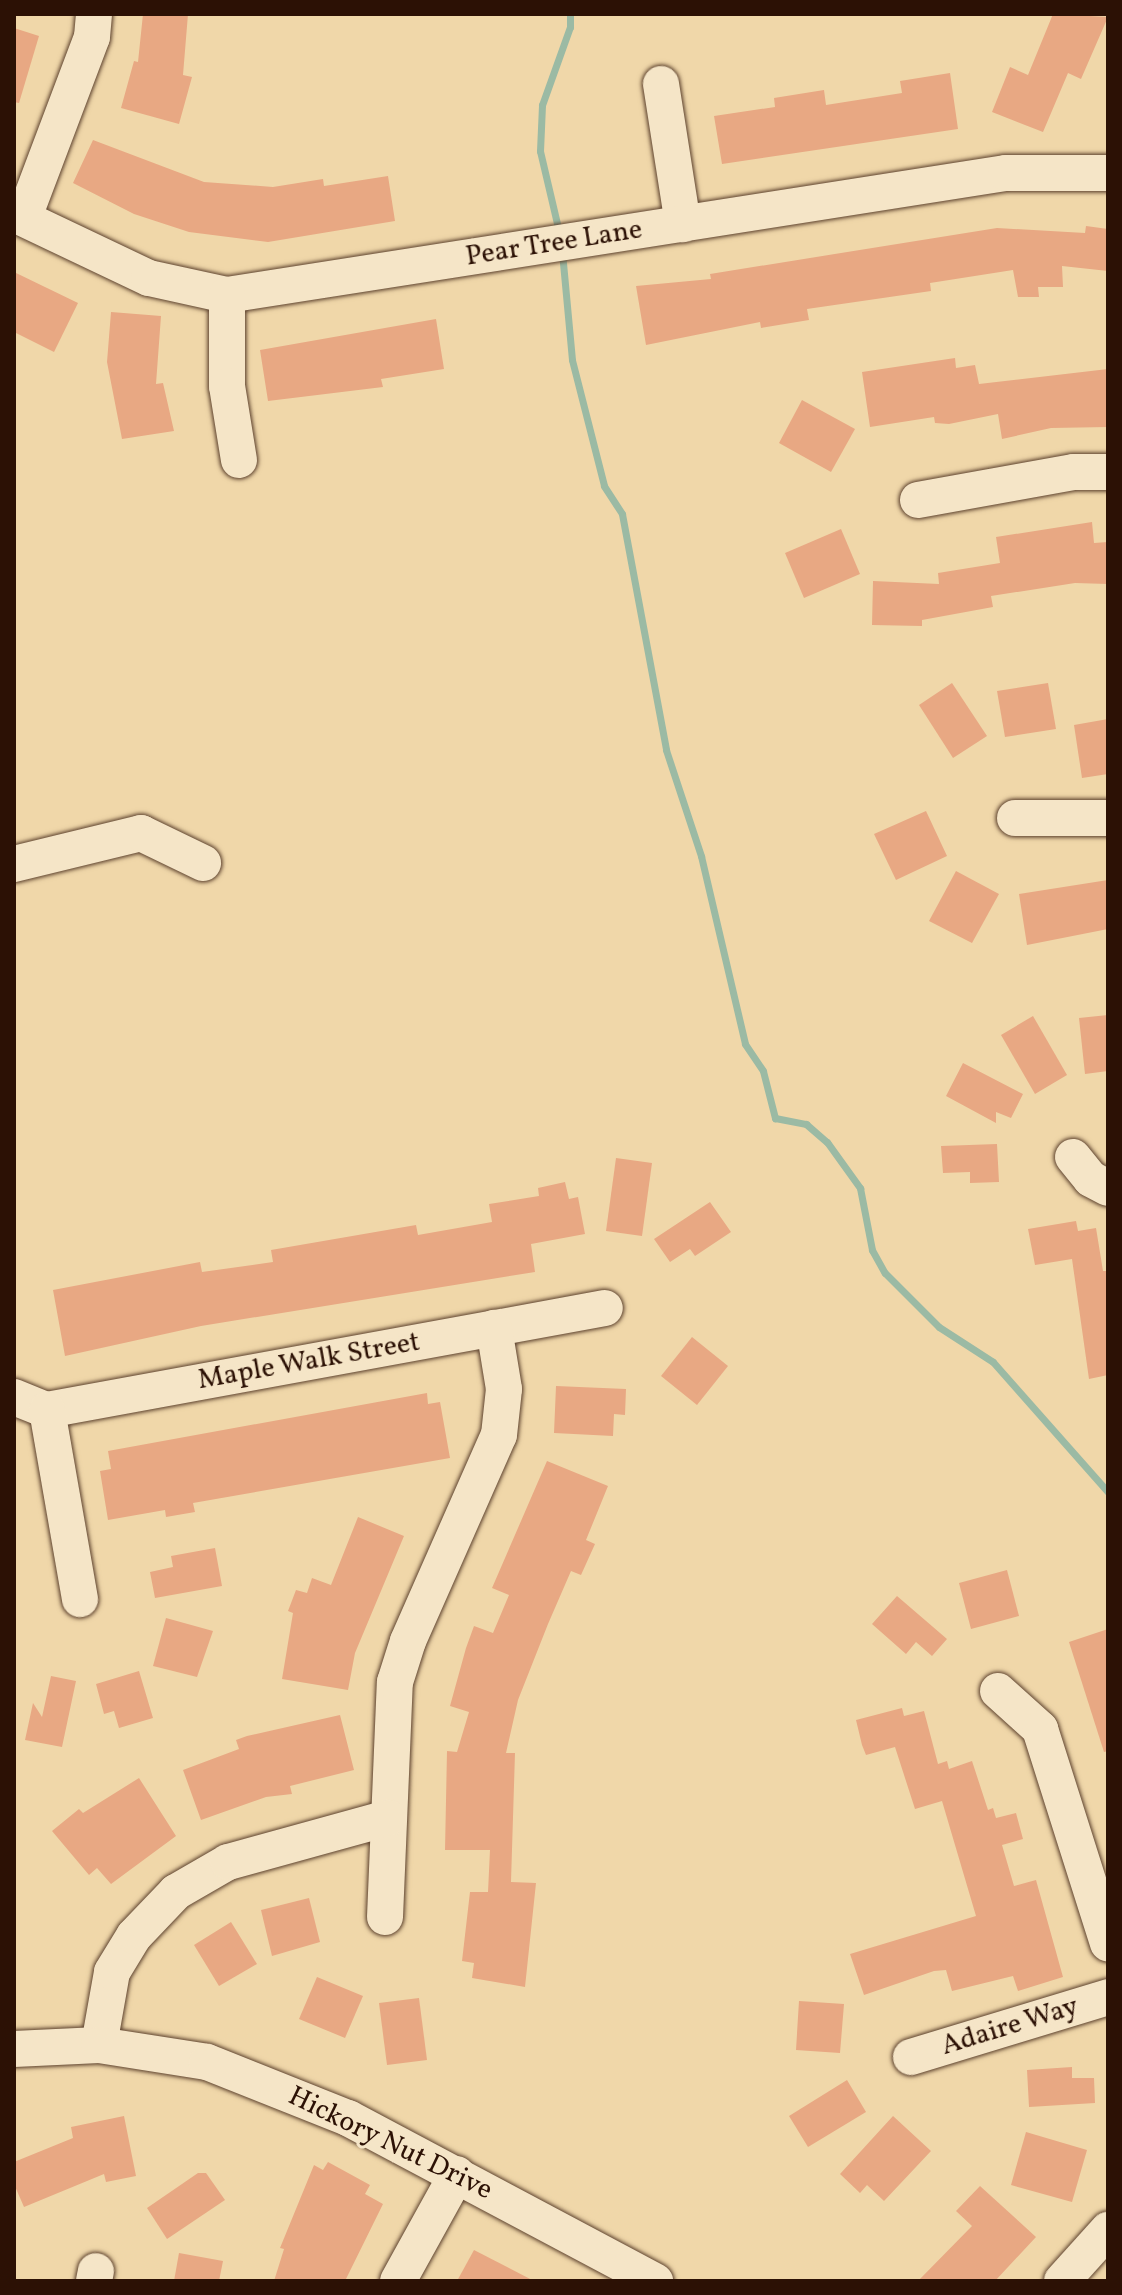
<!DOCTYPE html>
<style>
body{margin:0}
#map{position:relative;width:1122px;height:2295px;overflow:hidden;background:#f0d7a9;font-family:Vollkorn,serif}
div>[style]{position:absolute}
.stream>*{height:7px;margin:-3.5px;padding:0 3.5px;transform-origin:3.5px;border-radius:3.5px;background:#9bbaa4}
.building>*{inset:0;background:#e8a883}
.roads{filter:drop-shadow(0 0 2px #5d422e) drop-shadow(0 0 2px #5d422e)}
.minor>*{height:36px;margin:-18px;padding:0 18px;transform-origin:18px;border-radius:18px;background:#f5e5c7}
span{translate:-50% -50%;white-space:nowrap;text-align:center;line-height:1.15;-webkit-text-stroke:6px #f5e5c7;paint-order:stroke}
.street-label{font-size:28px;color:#2c1105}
.frame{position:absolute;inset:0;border:16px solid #2c1105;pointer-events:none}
</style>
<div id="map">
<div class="stream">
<div style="left:559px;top:232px;width:83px;rotate:-103.2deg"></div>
<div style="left:540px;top:151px;width:46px;rotate:-87.5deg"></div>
<div style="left:542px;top:105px;width:83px;rotate:-70.3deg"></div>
<div style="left:570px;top:27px;width:13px;rotate:-90deg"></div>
<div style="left:562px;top:252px;width:108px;rotate:84.7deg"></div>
<div style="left:572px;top:360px;width:130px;rotate:75.7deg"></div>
<div style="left:604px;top:486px;width:33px;rotate:57deg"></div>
<div style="left:622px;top:514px;width:240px;rotate:79.4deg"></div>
<div style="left:666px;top:750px;width:112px;rotate:71.7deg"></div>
<div style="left:701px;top:856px;width:193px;rotate:76.8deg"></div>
<div style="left:745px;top:1044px;width:32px;rotate:56deg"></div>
<div style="left:763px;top:1071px;width:49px;rotate:75.7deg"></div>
<div style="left:775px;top:1118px;width:32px;rotate:11deg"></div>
<div style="left:806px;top:1124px;width:28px;rotate:41deg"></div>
<div style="left:827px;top:1142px;width:57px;rotate:54.3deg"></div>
<div style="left:860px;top:1188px;width:63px;rotate:79deg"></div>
<div style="left:872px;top:1250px;width:26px;rotate:61deg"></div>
<div style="left:885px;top:1273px;width:76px;rotate:45deg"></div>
<div style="left:939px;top:1327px;width:64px;rotate:32.9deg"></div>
<div style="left:993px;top:1362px;width:174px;rotate:48.5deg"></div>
</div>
<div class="building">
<div style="clip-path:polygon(143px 14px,188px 14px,183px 75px,192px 77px,179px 124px,121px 108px,134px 61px,138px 62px)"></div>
<div style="clip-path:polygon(1053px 14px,1108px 17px,1081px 79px,1068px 73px,1043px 132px,992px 112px,1010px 67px,1028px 75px)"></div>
<div style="clip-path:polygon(14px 28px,39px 36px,19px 103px,14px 102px)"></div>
<div style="clip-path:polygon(950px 73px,958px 129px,722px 164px,714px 116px,775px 107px,774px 98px,824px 90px,826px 105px,902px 93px,900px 81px)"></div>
<div style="clip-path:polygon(93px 140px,204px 182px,273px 187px,323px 179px,324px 186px,388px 176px,395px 221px,268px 242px,189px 232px,134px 214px,73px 183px)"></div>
<div style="clip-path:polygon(1086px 226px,1108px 229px,1108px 271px,1062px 266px,1063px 287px,1038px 287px,1039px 297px,1018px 297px,1013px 270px,930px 283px,931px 291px,807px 309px,809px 320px,761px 328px,760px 322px,646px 345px,636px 286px,711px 279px,710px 274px,997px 228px,1085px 233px)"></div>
<div style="clip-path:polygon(14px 272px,78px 303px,54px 352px,14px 332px)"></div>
<div style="clip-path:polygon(111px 312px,161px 316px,156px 384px,163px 383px,174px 431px,122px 439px,107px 362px)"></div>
<div style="clip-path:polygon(436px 319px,444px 369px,381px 379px,383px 387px,268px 401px,260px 350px)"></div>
<div style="clip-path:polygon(955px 358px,956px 368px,975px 365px,979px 384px,1108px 369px,1108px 427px,1051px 428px,1002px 439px,998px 414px,949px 424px,935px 423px,934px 417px,870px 427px,862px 372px)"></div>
<div style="clip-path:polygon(802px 400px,855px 429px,831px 472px,779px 443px)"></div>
<div style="clip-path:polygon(1092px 522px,1094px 543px,1108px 542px,1108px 584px,1075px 583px,991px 596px,993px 607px,922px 620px,922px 626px,872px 625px,873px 581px,939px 584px,938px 573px,1000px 563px,996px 537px)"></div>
<div style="clip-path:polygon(841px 529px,860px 574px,804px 598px,785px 553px)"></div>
<div style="clip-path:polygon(952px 683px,987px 736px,953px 758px,919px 705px)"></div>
<div style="clip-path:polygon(1048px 683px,1056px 729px,1005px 737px,997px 691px)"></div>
<div style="clip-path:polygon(1108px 719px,1108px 774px,1082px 778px,1074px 725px)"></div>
<div style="clip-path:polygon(926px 811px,947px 856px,896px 880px,874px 834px)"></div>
<div style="clip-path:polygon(956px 871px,999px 894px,972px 943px,929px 921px)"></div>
<div style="clip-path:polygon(1108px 880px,1108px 929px,1027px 945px,1019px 894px)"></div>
<div style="clip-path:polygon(1108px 1015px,1108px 1071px,1085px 1074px,1079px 1018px)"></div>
<div style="clip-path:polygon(1033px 1016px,1067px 1075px,1035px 1094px,1001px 1035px)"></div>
<div style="clip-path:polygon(963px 1063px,1023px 1094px,1011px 1118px,996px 1112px,996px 1123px,946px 1096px)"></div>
<div style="clip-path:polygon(997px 1144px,999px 1182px,970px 1183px,970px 1172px,943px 1173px,941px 1146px)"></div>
<div style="clip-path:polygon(616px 1158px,652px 1163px,642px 1236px,606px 1231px)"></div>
<div style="clip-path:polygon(565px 1182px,569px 1199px,578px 1197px,585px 1234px,531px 1244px,535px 1272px,201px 1326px,65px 1356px,53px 1290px,200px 1262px,202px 1272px,273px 1262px,271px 1250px,416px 1225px,418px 1235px,492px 1222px,489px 1204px,539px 1196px,538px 1188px)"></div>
<div style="clip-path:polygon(710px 1202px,731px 1232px,695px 1256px,690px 1249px,670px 1262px,654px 1239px)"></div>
<div style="clip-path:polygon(1076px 1221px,1078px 1231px,1096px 1228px,1103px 1271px,1108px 1271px,1108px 1375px,1089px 1379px,1072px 1259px,1035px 1265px,1028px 1229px)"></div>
<div style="clip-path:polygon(692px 1337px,728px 1366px,697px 1405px,661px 1376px)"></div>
<div style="clip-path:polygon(556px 1386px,626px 1389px,625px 1415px,614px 1414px,613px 1436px,554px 1433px)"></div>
<div style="clip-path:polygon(427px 1393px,428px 1404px,440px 1402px,450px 1458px,193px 1503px,195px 1512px,166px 1517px,165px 1510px,108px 1520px,100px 1471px,111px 1469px,108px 1451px)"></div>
<div style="clip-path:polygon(547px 1461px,608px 1486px,586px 1540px,595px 1544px,581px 1575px,571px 1571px,548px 1624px,518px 1700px,506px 1753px,515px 1753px,511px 1882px,536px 1883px,525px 1987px,472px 1978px,474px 1963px,462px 1961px,470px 1892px,488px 1892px,490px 1850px,445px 1850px,447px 1751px,457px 1752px,469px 1712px,450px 1706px,466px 1648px,474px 1626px,493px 1633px,509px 1595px,492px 1588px)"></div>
<div style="clip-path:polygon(358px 1517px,404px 1536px,355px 1653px,348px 1690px,282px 1679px,293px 1613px,288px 1611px,296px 1590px,307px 1593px,312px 1578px,331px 1585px)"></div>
<div style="clip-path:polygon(215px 1548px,222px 1586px,155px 1598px,150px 1572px,173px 1567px,171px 1556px)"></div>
<div style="clip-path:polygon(1007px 1570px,1019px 1616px,971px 1629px,959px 1583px)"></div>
<div style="clip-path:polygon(897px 1596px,947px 1639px,932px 1656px,916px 1642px,906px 1654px,872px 1624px)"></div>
<div style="clip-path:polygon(166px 1618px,213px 1631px,197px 1677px,153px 1666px)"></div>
<div style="clip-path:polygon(1108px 1629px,1108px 1751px,1104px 1752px,1069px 1642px)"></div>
<div style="clip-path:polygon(139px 1671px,153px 1718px,119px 1728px,114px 1711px,104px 1714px,96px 1684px)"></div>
<div style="clip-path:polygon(51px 1676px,76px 1681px,62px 1747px,25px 1740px,33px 1703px,42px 1717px)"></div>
<div style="clip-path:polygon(902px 1708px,904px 1716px,924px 1711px,938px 1764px,947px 1761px,949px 1769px,972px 1761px,988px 1810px,993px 1808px,996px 1818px,1016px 1813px,1023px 1839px,1002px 1845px,1014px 1886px,1036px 1880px,1063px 1977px,1018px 1991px,1013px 1976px,952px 1991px,946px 1970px,934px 1971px,864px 1995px,850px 1954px,976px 1916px,942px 1801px,915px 1809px,895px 1747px,866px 1755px,862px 1745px,856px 1720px)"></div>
<div style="clip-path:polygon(340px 1715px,354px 1770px,290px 1786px,292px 1794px,266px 1797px,201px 1820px,183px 1770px,239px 1749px,236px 1740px,247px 1736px)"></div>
<div style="clip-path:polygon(139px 1778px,176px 1836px,111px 1884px,97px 1868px,89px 1875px,52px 1831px,79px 1809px,83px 1813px)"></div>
<div style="clip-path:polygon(309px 1898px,320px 1942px,272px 1956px,261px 1910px)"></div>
<div style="clip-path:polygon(231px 1922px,257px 1964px,219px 1986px,194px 1945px)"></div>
<div style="clip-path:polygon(317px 1977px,363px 1996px,345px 2038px,299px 2019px)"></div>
<div style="clip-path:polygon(419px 1998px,427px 2060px,387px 2065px,379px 2003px)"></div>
<div style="clip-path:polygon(799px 2001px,844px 2004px,840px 2053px,796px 2050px)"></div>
<div style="clip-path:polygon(1072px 2067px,1072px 2078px,1094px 2078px,1095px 2103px,1029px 2107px,1027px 2070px)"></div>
<div style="clip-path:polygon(847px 2080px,866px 2112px,808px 2147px,789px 2116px)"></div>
<div style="clip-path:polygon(124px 2116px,136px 2176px,106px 2182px,104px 2174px,24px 2207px,14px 2184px,14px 2162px,73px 2138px,71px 2127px)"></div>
<div style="clip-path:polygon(893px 2116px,931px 2151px,884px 2201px,867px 2185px,860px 2193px,840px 2174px)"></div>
<div style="clip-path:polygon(1026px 2132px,1087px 2150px,1072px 2202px,1011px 2185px)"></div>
<div style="clip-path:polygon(328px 2162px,370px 2185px,365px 2194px,383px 2204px,345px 2281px,274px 2281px,284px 2249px,280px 2248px,314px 2165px,323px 2170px)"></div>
<div style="clip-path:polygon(198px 2173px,206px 2173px,225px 2200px,167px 2239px,147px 2208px)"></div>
<div style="clip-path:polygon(980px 2186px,1036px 2237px,995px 2281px,918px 2281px,972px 2226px,956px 2211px)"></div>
<div style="clip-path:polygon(474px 2250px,534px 2281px,457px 2281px)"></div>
<div style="clip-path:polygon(179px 2253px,223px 2261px,219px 2281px,174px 2281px)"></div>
</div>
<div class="roads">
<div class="minor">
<div style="left:661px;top:84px;width:142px;rotate:81.1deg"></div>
<div style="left:14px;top:214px;width:149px;rotate:25.4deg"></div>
<div style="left:149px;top:278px;width:80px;rotate:12.3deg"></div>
<div style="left:227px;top:295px;width:788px;rotate:-8.9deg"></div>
<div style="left:1006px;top:173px;width:102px"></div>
<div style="left:24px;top:217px;width:192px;rotate:-69.3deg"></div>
<div style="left:92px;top:37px;width:23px;rotate:-85deg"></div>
<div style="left:227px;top:295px;width:91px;rotate:90deg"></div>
<div style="left:227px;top:386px;width:75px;rotate:80.8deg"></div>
<div style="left:918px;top:500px;width:158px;rotate:-10.2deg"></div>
<div style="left:1074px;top:472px;width:34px"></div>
<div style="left:1015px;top:818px;width:93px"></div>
<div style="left:14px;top:864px;width:131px;rotate:-13.7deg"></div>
<div style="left:141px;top:833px;width:69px;rotate:25.8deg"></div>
<div style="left:1073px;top:1157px;width:28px;rotate:51deg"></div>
<div style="left:1091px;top:1179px;width:19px;rotate:28deg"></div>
<div style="left:14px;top:1397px;width:35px;rotate:22deg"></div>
<div style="left:47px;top:1410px;width:567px;rotate:-10.36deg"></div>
<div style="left:47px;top:1410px;width:192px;rotate:80.1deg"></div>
<div style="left:998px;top:1691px;width:57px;rotate:42.1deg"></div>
<div style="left:1040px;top:1729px;width:225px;rotate:72.4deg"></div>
<div style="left:385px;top:1917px;width:235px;rotate:-87.6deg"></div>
<div style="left:395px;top:1682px;width:43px;rotate:-72.4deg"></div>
<div style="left:408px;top:1641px;width:225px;rotate:-66.2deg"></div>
<div style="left:499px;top:1435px;width:46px;rotate:-83.8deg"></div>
<div style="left:504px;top:1389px;width:62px;rotate:-99.3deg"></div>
<div style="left:99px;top:2045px;width:74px;rotate:-79.9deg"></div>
<div style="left:112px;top:1972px;width:42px;rotate:-58.6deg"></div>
<div style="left:134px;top:1936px;width:61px;rotate:-46.3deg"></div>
<div style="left:176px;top:1892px;width:60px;rotate:-30deg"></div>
<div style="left:228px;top:1862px;width:166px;rotate:-15.4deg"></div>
<div style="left:14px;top:2049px;width:85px;rotate:-2.7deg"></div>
<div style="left:99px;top:2045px;width:109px;rotate:8.9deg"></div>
<div style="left:207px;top:2062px;width:152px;rotate:21.7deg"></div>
<div style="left:348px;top:2118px;width:348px;rotate:28deg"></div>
<div style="left:911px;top:2057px;width:206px;rotate:-16.9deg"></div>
<div style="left:94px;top:2281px;width:10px;rotate:-79deg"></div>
<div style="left:398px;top:2281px;width:122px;rotate:-61.1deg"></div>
<div style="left:1062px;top:2281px;width:69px;rotate:-48deg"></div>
</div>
</div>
<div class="street-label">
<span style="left:554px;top:244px;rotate:-9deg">Pear Tree Lane</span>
<span style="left:309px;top:1362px;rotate:-10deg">Maple Walk Street</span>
<span style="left:1010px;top:2027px;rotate:-17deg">Adaire Way</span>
<span style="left:390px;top:2144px;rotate:26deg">Hickory Nut Drive</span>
</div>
<div class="frame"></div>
</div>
